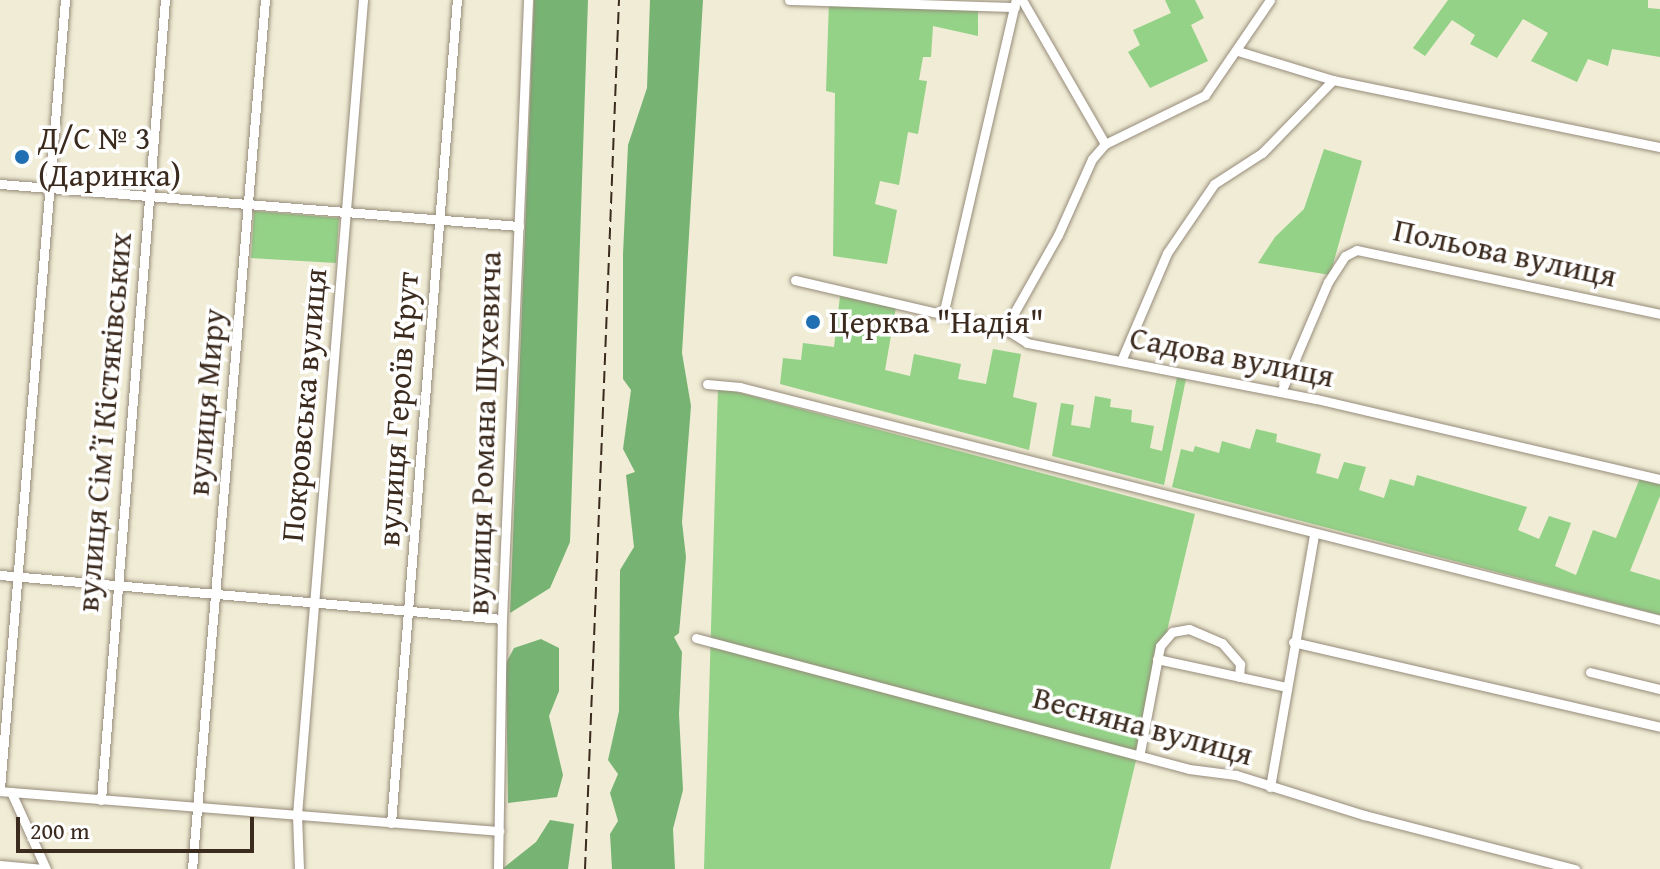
<!DOCTYPE html>
<meta charset="utf-8">
<style>
body{margin:0}
#map{position:relative;width:1660px;height:869px;overflow:hidden;background:#f0ecd5;font-family:"Gentium Book Plus",serif}
div>[style]{position:absolute}
.green>*{inset:0;background:#94d288}
.forest>*{inset:0;background:#77b474}
.roads{filter:drop-shadow(0 0 2px #968b7a) drop-shadow(0 0 2px #968b7a)}
.minor>*{height:9px;margin:-4.5px;padding:0 4.5px;transform-origin:4.5px;border-radius:4.5px;background:#fff}
.rail>*{height:2px;margin-top:-1px;transform-origin:0;background:repeating-linear-gradient(90deg,#3b2a1e 0 12px,transparent 0 18px)}
.dots>*{width:22px;height:22px;translate:-50% -50%;box-sizing:border-box;border:4px solid #fff;border-radius:50%}
span{translate:-50% -50%;white-space:nowrap;text-align:center;line-height:1.15;-webkit-text-stroke:7px #fff;paint-order:stroke}
.poi-label{font-size:32px;color:#3b2a1e}
.left{translate:0 -50%;text-align:left}
.street-label{font-size:32px;color:#3b2a1e}
.scale{position:absolute;left:16px;top:817px;width:238px;height:36px;box-sizing:border-box;border:4px solid #3b2a1e;border-top:0;padding-left:10px;font-size:24px;line-height:28px;white-space:nowrap;color:#3b2a1e;-webkit-text-stroke:6px #fff;paint-order:stroke}
</style>
<div id="map">
<div class="green">
<div style="clip-path:polygon(829px 0,978px 2px,978px 36px,933px 26px,931px 57px,923px 57px,919px 80px,927px 81px,918px 134px,908px 132px,899px 185px,880px 181px,875px 204px,897px 210px,887px 264px,833px 256px,835px 93px,826px 91px)"></div>
<div style="clip-path:polygon(1165px 0,1195px 0,1204px 18px,1191px 25px,1208px 61px,1150px 88px,1128px 52px,1140px 45px,1133px 30px,1171px 13px)"></div>
<div style="clip-path:polygon(1448px 0,1648px 0,1648px 8px,1660px 9px,1660px 57px,1612px 49px,1608px 66px,1588px 59px,1577px 82px,1531px 61px,1548px 33px,1523px 19px,1497px 58px,1470px 44px,1475px 35px,1452px 20px,1425px 56px,1413px 48px)"></div>
<div style="clip-path:polygon(1324px 149px,1362px 161px,1330px 275px,1258px 263px,1275px 237px,1304px 209px)"></div>
<div style="clip-path:polygon(254px 211px,339px 218px,336px 263px,251px 258px)"></div>
<div style="clip-path:polygon(840px 296px,896px 307px,885px 370px,910px 376px,914px 354px,961px 364px,958px 379px,986px 384px,993px 349px,1021px 354px,1013px 397px,1037px 403px,1029px 450px,780px 384px,783px 358px,801px 360px,803px 343px,834px 347px)"></div>
<div style="clip-path:polygon(1177px 377px,1186px 379px,1164px 485px,1052px 456px,1061px 403px,1074px 405px,1071px 425px,1090px 428px,1095px 396px,1111px 399px,1110px 407px,1132px 410px,1131px 422px,1154px 426px,1150px 448px,1162px 451px)"></div>
<div style="clip-path:polygon(718px 387px,1195px 514px,1110px 869px,704px 869px)"></div>
<div style="clip-path:polygon(1256px 429px,1277px 434px,1276px 442px,1321px 454px,1316px 473px,1338px 479px,1344px 462px,1366px 467px,1359px 490px,1384px 498px,1390px 479px,1414px 486px,1417px 475px,1527px 507px,1518px 530px,1539px 539px,1549px 516px,1571px 523px,1555px 566px,1576px 575px,1593px 530px,1616px 538px,1640px 478px,1660px 482px,1660px 496px,1630px 571px,1660px 580px,1660px 615px,1172px 487px,1181px 449px,1193px 452px,1195px 446px,1219px 453px,1222px 441px,1250px 449px)"></div>
</div>
<div class="forest">
<div style="clip-path:polygon(534px 0,588px 0,570px 542px,550px 588px,510px 613px)"></div>
<div style="clip-path:polygon(650px 0,703px 0,682px 353px,691px 406px,682px 522px,686px 557px,679px 633px,674px 637px,682px 652px,679px 714px,683px 790px,673px 829px,675px 869px,612px 869px,610px 834px,618px 821px,610px 793px,618px 774px,608px 760px,619px 711px,620px 570px,634px 547px,626px 475px,635px 472px,623px 449px,631px 390px,623px 379px,623px 254px,628px 145px,647px 88px)"></div>
<div style="clip-path:polygon(541px 639px,559px 648px,559px 691px,549px 716px,563px 775px,557px 797px,508px 803px,506px 663px,514px 648px)"></div>
<div style="clip-path:polygon(550px 820px,574px 824px,568px 869px,502px 869px,536px 842px)"></div>
</div>
<div class="roads">
<div class="minor">
<div style="left:789px;top:0;width:226px;rotate:1.8deg"></div>
<div style="left:1022px;top:0;width:166px;rotate:60deg"></div>
<div style="left:1238px;top:51px;width:99px;rotate:17deg"></div>
<div style="left:1333px;top:80px;width:334px;rotate:11.6deg"></div>
<div style="left:0;top:184px;width:521px;rotate:4.63deg"></div>
<div style="left:795px;top:280px;width:216px;rotate:13.1deg"></div>
<div style="left:1005px;top:329px;width:26px;rotate:32deg"></div>
<div style="left:1027px;top:343px;width:294px;rotate:11deg"></div>
<div style="left:1316px;top:399px;width:353px;rotate:13.1deg"></div>
<div style="left:943px;top:315px;width:323px;rotate:-77deg"></div>
<div style="left:1005px;top:329px;width:108px;rotate:-60.6deg"></div>
<div style="left:1058px;top:235px;width:83px;rotate:-65.9deg"></div>
<div style="left:1092px;top:159px;width:20px;rotate:-49deg"></div>
<div style="left:1105px;top:144px;width:111px;rotate:-26.1deg"></div>
<div style="left:1205px;top:95px;width:115px;rotate:-55.6deg"></div>
<div style="left:1121px;top:361px;width:117px;rotate:-66.9deg"></div>
<div style="left:1167px;top:253px;width:83px;rotate:-55.7deg"></div>
<div style="left:1214px;top:184px;width:57px;rotate:-32.9deg"></div>
<div style="left:1262px;top:153px;width:102px;rotate:-45.8deg"></div>
<div style="left:707px;top:384px;width:33px;rotate:5deg"></div>
<div style="left:740px;top:387px;width:949px;rotate:14.21deg"></div>
<div style="left:1281px;top:392px;width:120px;rotate:-66.9deg"></div>
<div style="left:1328px;top:282px;width:31px;rotate:-57deg"></div>
<div style="left:1345px;top:256px;width:13px;rotate:-27deg"></div>
<div style="left:1357px;top:250px;width:310px;rotate:11.9deg"></div>
<div style="left:0;top:575px;width:504px;rotate:5.01deg"></div>
<div style="left:696px;top:638px;width:510px;rotate:14.88deg"></div>
<div style="left:1189px;top:769px;width:47px;rotate:7.3deg"></div>
<div style="left:1236px;top:775px;width:134px;rotate:17.4deg"></div>
<div style="left:1364px;top:815px;width:218px;rotate:14.4deg"></div>
<div style="left:1293px;top:642px;width:377px;rotate:13deg"></div>
<div style="left:1157px;top:659px;width:132px;rotate:12.2deg"></div>
<div style="left:1590px;top:672px;width:72px;rotate:13.7deg"></div>
<div style="left:1140px;top:752px;width:108px;rotate:-79.3deg"></div>
<div style="left:1160px;top:646px;width:18px;rotate:-49deg"></div>
<div style="left:1172px;top:632px;width:17px;rotate:-10deg"></div>
<div style="left:1189px;top:629px;width:36px;rotate:23deg"></div>
<div style="left:1222px;top:643px;width:28px;rotate:49deg"></div>
<div style="left:1240px;top:664px;width:13px;rotate:94deg"></div>
<div style="left:1270px;top:787px;width:257px;rotate:-80.1deg"></div>
<div style="left:0;top:789px;width:792px;rotate:-85.29deg"></div>
<div style="left:0;top:791px;width:501px;rotate:4.58deg"></div>
<div style="left:11px;top:792px;width:85px;rotate:65.6deg"></div>
<div style="left:101px;top:800px;width:803px;rotate:-85.43deg"></div>
<div style="left:391px;top:823px;width:826px;rotate:-85.42deg"></div>
<div style="left:0;top:865px;width:43px;rotate:5.3deg"></div>
<div style="left:192px;top:869px;width:872px;rotate:-85.2deg"></div>
<div style="left:299px;top:869px;width:54px;rotate:-92.1deg"></div>
<div style="left:297px;top:815px;width:818px;rotate:-85.37deg"></div>
<div style="left:498px;top:869px;width:250px;rotate:-89.1deg"></div>
<div style="left:502px;top:619px;width:620px;rotate:-87.59deg"></div>
</div>
</div>
<div class="rail">
<div style="left:585px;top:869px;width:870px;rotate:-87.76deg"></div>
</div>
<div class="dots">
<div style="left:22px;top:157px;background:#1f6fb2"></div>
<div style="left:813px;top:322px;background:#1f6fb2"></div>
</div>
<div class="poi-label">
<span class="left" style="left:38px;top:157px">Д/С № 3<br>(Даринка)</span>
<span class="left" style="left:829px;top:322px">Церква "Надія"</span>
</div>
<div class="street-label">
<span style="left:1505px;top:253px;rotate:12deg">Польова вулиця</span>
<span style="left:1232px;top:357px;rotate:11deg">Садова вулиця</span>
<span style="left:206px;top:402px;rotate:-85deg">вулиця Миру</span>
<span style="left:304px;top:405px;rotate:-85deg">Покровська вулиця</span>
<span style="left:398px;top:409px;rotate:-86deg">вулиця Героїв Крут</span>
<span style="left:104px;top:422px;rotate:-85deg">вулиця Сімʼї Кістяківських</span>
<span style="left:484px;top:433px;rotate:-88deg">вулиця Романа Шухевича</span>
<span style="left:1143px;top:726px;rotate:15deg">Весняна вулиця</span>
</div>
<div class="scale">200 m</div>
</div>
